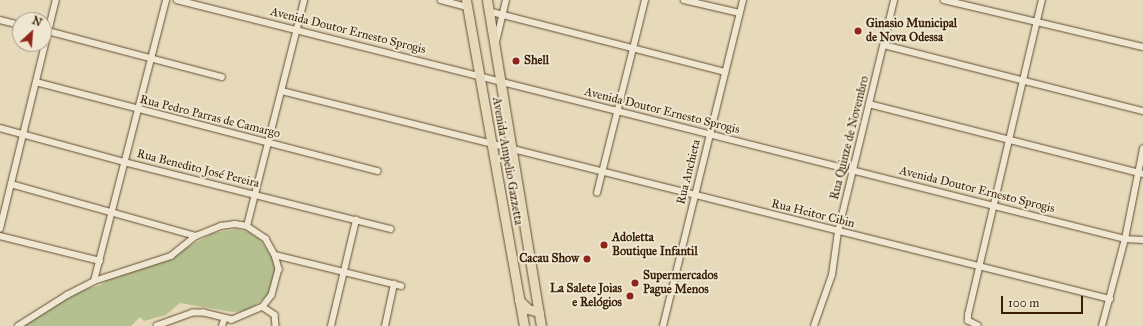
<!DOCTYPE html>
<meta charset="utf-8">
<style>
body{margin:0}
#map{position:relative;width:1143px;height:326px;overflow:hidden;background:#e6daba;font-family:"IM FELL Great Primer",serif}
div>[style]{position:absolute}
.green>*{inset:0;background:#b5c090}
.roads{filter:drop-shadow(0 0 1px #644d31) drop-shadow(0 0 1px #644d31)}
.street>*{height:5.5px;margin:-2.75px;padding:0 2.75px;transform-origin:2.75px;border-radius:2.75px;background:#efe7d2}
.primary>*{height:9px;margin:-4.5px;padding:0 4.5px;transform-origin:4.5px;border-radius:4.5px;background:#e6daba}
.dots>*{width:11px;height:11px;translate:-50% -50%;box-sizing:border-box;border:2px solid #efe7d2;border-radius:50%}
span{translate:-50% -50%;white-space:nowrap;text-align:center;line-height:1.15;-webkit-text-stroke:4px #efe7d2;paint-order:stroke}
.poi-label{font-size:12px;color:#391e03;font-weight:700}
.left{translate:0 -50%;text-align:left}
.right{translate:-100% -50%;text-align:right}
.street-label{font-size:12px;color:#391e03}
.north{position:absolute;left:12px;top:12px;width:40px;height:40px;box-sizing:border-box;background:#efe7d2;border:1px solid #a6977f;border-radius:50%;rotate:26deg;font-size:11px;font-weight:700;line-height:16px;text-align:center;color:#391e03}
.north::after{content:'';display:block;margin:auto;width:14px;height:18px;background:#8f2418;clip-path:polygon(50% 0,100% 100%,50% 72%,0 100%)}
.scale{position:absolute;left:1001px;top:296px;width:82px;height:18px;box-sizing:border-box;border:2px solid #391e03;border-top:0;padding-left:5px;font-size:12px;line-height:14px;white-space:nowrap;color:#391e03;-webkit-text-stroke:3px #efe7d2;paint-order:stroke}
</style>
<div id="map">
<div class="green">
<div style="clip-path:polygon(238px 229px,249px 232px,260px 239px,276px 263px,278px 270px,274px 286px,267px 296px,248px 311px,232px 312px,180px 303px,166px 315px,144px 321px,140px 317px,131px 326px,18px 326px,70px 297px,75px 292px,101px 285px,118px 271px,159px 263px,213px 233px)"></div>
</div>
<div class="roads">
<div class="street">
<div style="left:177px;top:0;width:978px;rotate:14.15deg"></div>
<div style="left:1125px;top:239px;width:18px;rotate:3deg"></div>
<div style="left:441px;top:0;width:28px;rotate:15deg"></div>
<div style="left:684px;top:0;width:57px;rotate:13.1deg"></div>
<div style="left:944px;top:0;width:204px;rotate:13.3deg"></div>
<div style="left:488px;top:11px;width:245px;rotate:14.4deg"></div>
<div style="left:0;top:20px;width:21px;rotate:14deg"></div>
<div style="left:44px;top:30px;width:184px;rotate:14.8deg"></div>
<div style="left:496px;top:42px;width:43px;rotate:-76.6deg"></div>
<div style="left:884px;top:45px;width:267px;rotate:14.3deg"></div>
<div style="left:36px;top:82px;width:353px;rotate:14.6deg"></div>
<div style="left:282px;top:91px;width:854px;rotate:14.1deg"></div>
<div style="left:869px;top:104px;width:283px;rotate:14.3deg"></div>
<div style="left:0;top:128px;width:129px;rotate:15.3deg"></div>
<div style="left:124px;top:162px;width:275px;rotate:14.1deg"></div>
<div style="left:11px;top:184px;width:192px;rotate:15.7deg"></div>
<div style="left:597px;top:193px;width:199px;rotate:-76deg"></div>
<div style="left:247px;top:226px;width:233px;rotate:-75.8deg"></div>
<div style="left:0;top:229px;width:236px;rotate:-76.3deg"></div>
<div style="left:0;top:236px;width:103px;rotate:14deg"></div>
<div style="left:275px;top:255px;width:130px;rotate:13.8deg"></div>
<div style="left:94px;top:281px;width:290px;rotate:-75.6deg"></div>
<div style="left:263px;top:307px;width:14px;rotate:34deg"></div>
<div style="left:275px;top:315px;width:11px;rotate:85deg"></div>
<div style="left:18px;top:326px;width:58px;rotate:-32.3deg"></div>
<div style="left:67px;top:295px;width:30px;rotate:-27deg"></div>
<div style="left:94px;top:281px;width:81px;rotate:-18deg"></div>
<div style="left:171px;top:256px;width:32px;rotate:-39deg"></div>
<div style="left:196px;top:236px;width:27px;rotate:-22deg"></div>
<div style="left:221px;top:226px;width:14px;rotate:-8deg"></div>
<div style="left:235px;top:224px;width:12px;rotate:9deg"></div>
<div style="left:247px;top:226px;width:23px;rotate:34deg"></div>
<div style="left:266px;top:239px;width:18px;rotate:61deg"></div>
<div style="left:275px;top:255px;width:15px;rotate:74deg"></div>
<div style="left:279px;top:269px;width:27px;rotate:105deg"></div>
<div style="left:272px;top:295px;width:15px;rotate:127deg"></div>
<div style="left:263px;top:307px;width:34px;rotate:157deg"></div>
<div style="left:232px;top:320px;width:29px;rotate:-166deg"></div>
<div style="left:204px;top:313px;width:11px;rotate:180deg"></div>
<div style="left:193px;top:313px;width:38px;rotate:160deg"></div>
<div style="left:222px;top:326px;width:6px;rotate:-72deg"></div>
<div style="left:331px;top:326px;width:109px;rotate:-76.7deg"></div>
<div style="left:385px;top:326px;width:43px;rotate:-77.9deg"></div>
<div style="left:663px;top:326px;width:336px;rotate:-76.2deg"></div>
<div style="left:814px;top:326px;width:54px;rotate:-70.6deg"></div>
<div style="left:832px;top:275px;width:43px;rotate:-82.1deg"></div>
<div style="left:838px;top:232px;width:239px;rotate:-76.4deg"></div>
<div style="left:978px;top:326px;width:11px;rotate:-153deg"></div>
<div style="left:968px;top:321px;width:6px;rotate:-90deg"></div>
<div style="left:968px;top:315px;width:324px;rotate:-76.8deg"></div>
<div style="left:1102px;top:326px;width:90px;rotate:-75.2deg"></div>
<div style="left:1125px;top:239px;width:92px;rotate:-78.7deg"></div>
</div>
<div class="primary">
<div style="left:466px;top:0;width:331px;rotate:79.9deg"></div>
<div style="left:487px;top:0;width:330px;rotate:80.6deg"></div>
<div style="left:519px;top:300px;width:13px;rotate:45deg"></div>
<div style="left:528px;top:309px;width:11px;rotate:15deg"></div>
</div>
</div>
<div class="dots">
<div style="left:858px;top:31px;background:#8f2418"></div>
<div style="left:516px;top:61px;background:#8f2418"></div>
<div style="left:604px;top:245px;background:#8f2418"></div>
<div style="left:587px;top:259px;background:#8f2418"></div>
<div style="left:635px;top:283px;background:#8f2418"></div>
<div style="left:630px;top:296px;background:#8f2418"></div>
</div>
<div class="poi-label">
<span class="left" style="left:866px;top:31px">Ginasio Municipal<br>de Nova Odessa</span>
<span class="left" style="left:524px;top:61px">Shell</span>
<span class="left" style="left:612px;top:245px">Adoletta<br>Boutique Infantil</span>
<span class="right" style="left:579px;top:259px">Cacau Show</span>
<span class="left" style="left:643px;top:283px">Supermercados<br>Pague Menos</span>
<span class="right" style="left:622px;top:296px">La Salete Joias<br>e Relógios</span>
</div>
<div class="street-label">
<span style="left:348px;top:31px;rotate:14deg">Avenida Doutor Ernesto Sprogis</span>
<span style="left:662px;top:111px;rotate:14deg">Avenida Doutor Ernesto Sprogis</span>
<span style="left:210px;top:117px;rotate:14deg">Rua Pedro Parras de Camargo</span>
<span style="left:850px;top:138px;rotate:-76deg">Rua Quinze de Novembro</span>
<span style="left:507px;top:161px;rotate:80deg">Avenida Ampelio Gazzetta</span>
<span style="left:198px;top:169px;rotate:14deg">Rua Benedito José Pereira</span>
<span style="left:689px;top:172px;rotate:-76deg">Rua Anchieta</span>
<span style="left:977px;top:190px;rotate:14deg">Avenida Doutor Ernesto Sprogis</span>
<span style="left:813px;top:214px;rotate:14deg">Rua Heitor Cibin</span>
</div>
<div class="north">N</div>
<div class="scale">100 m</div>
</div>
